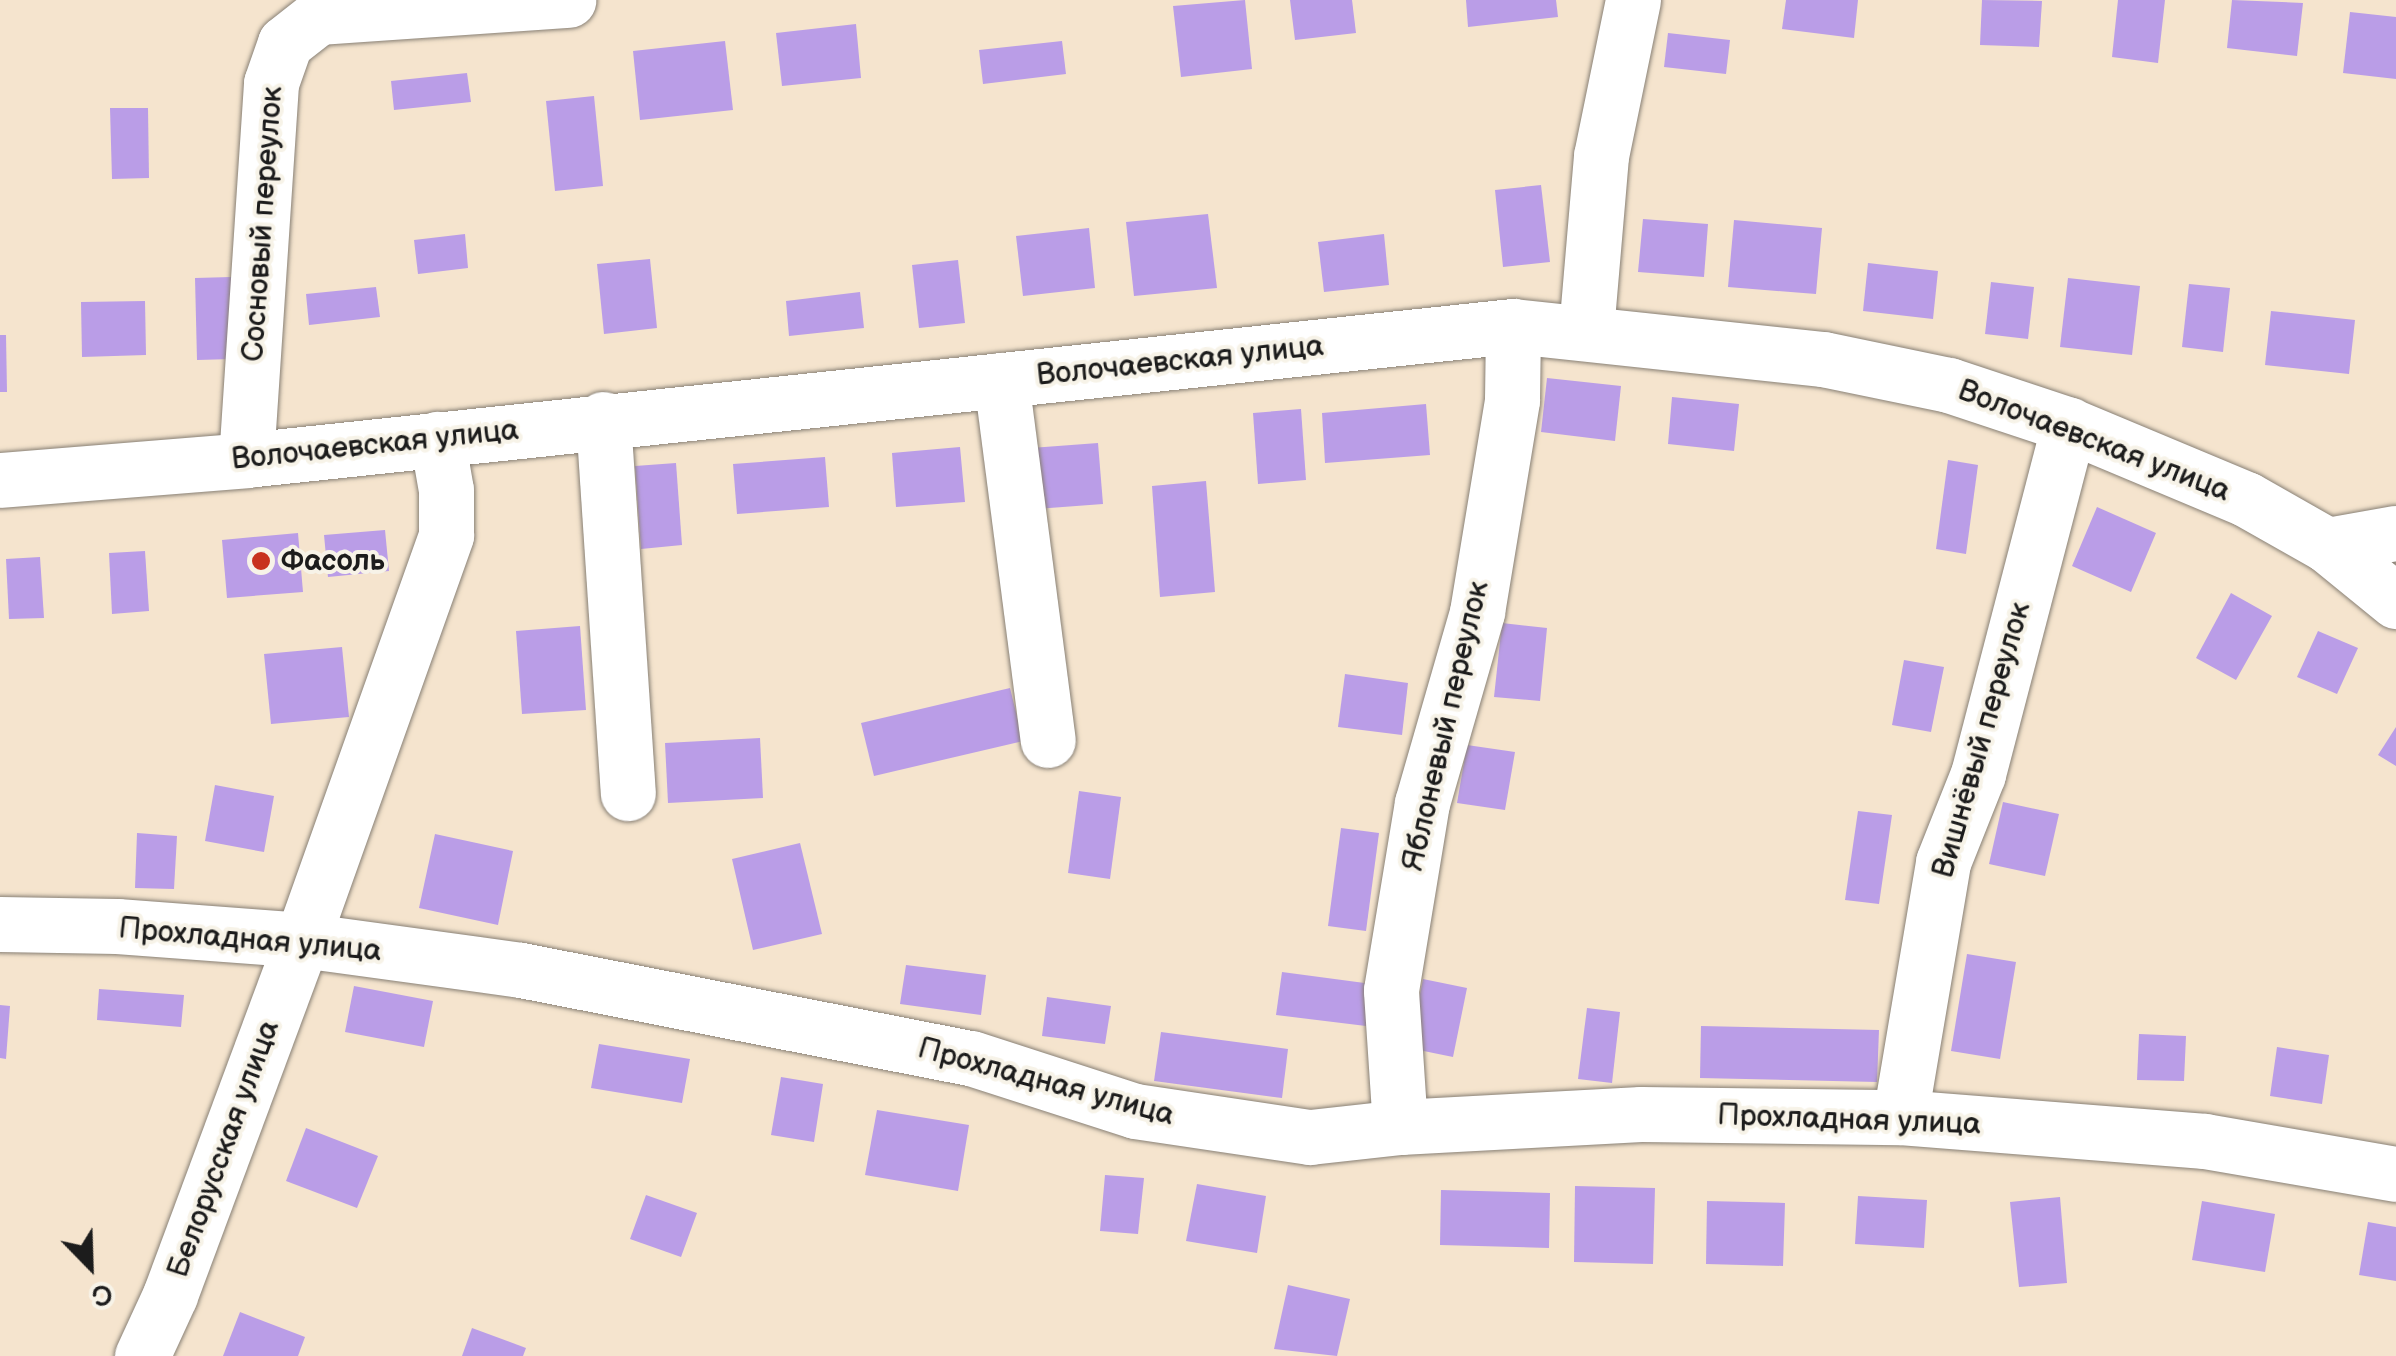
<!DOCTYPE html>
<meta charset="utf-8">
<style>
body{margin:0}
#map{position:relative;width:2396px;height:1356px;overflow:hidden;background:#f5e4ce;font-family:"Balsamiq Sans",sans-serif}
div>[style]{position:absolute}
.building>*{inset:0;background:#ba9de7}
.roads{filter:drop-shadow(0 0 2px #888075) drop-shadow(0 0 2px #888075)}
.minor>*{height:55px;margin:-27.5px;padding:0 27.5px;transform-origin:27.5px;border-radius:27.5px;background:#fff}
.dots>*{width:28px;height:28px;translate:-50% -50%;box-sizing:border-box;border:5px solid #f7f3e8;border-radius:50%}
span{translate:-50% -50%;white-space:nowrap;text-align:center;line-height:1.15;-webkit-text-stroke:8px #f7f3e8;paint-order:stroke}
.street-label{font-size:30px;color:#1c1c1c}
.poi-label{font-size:30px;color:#1c1c1c;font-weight:700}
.left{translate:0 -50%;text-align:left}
.north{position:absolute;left:40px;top:1216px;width:100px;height:100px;-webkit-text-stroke:8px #f7f3e8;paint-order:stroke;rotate:157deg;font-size:28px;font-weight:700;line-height:40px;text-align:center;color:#1c1c1c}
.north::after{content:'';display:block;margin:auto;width:35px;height:45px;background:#1c1c1c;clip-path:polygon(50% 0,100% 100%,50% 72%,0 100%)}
</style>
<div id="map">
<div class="building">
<div style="clip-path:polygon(1245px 0,1252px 69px,1181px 77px,1173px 6px)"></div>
<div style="clip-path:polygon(1290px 0,1352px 0,1356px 33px,1295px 40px)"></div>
<div style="clip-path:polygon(1466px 0,1556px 0,1558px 17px,1468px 27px)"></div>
<div style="clip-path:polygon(1786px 0,1858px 0,1854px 38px,1782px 29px)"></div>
<div style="clip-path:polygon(1982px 0,2042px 1px,2039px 47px,1980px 45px)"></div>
<div style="clip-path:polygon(2118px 0,2165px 0,2158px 63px,2112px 57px)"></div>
<div style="clip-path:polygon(2232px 0,2303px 3px,2297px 56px,2227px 48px)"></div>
<div style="clip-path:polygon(2350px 12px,2396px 17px,2396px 79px,2343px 73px)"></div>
<div style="clip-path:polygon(856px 24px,861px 78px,782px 86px,776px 33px)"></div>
<div style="clip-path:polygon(1668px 33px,1730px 40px,1726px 74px,1664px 67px)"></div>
<div style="clip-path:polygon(725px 41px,733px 110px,640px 120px,633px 51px)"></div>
<div style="clip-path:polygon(1062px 41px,1066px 74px,983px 84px,979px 50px)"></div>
<div style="clip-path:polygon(467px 73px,471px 102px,394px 110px,391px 81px)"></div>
<div style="clip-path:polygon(594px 96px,603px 186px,555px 191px,546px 101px)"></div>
<div style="clip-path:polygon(110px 108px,148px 108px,149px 178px,112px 179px)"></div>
<div style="clip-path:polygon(1541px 185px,1550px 262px,1503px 267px,1495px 190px)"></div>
<div style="clip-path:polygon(1208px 214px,1217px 288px,1134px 296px,1126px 222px)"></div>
<div style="clip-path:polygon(1643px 219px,1708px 224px,1704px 277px,1638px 272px)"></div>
<div style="clip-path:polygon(1734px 220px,1822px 228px,1816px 294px,1728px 287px)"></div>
<div style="clip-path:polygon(1089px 228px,1095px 288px,1023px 296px,1016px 236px)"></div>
<div style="clip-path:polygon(465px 234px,468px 268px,418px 274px,414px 240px)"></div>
<div style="clip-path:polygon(1384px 234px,1389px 285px,1324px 292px,1318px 242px)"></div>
<div style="clip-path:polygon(650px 259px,657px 328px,604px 334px,597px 264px)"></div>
<div style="clip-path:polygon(958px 260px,965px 323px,919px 328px,912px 265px)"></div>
<div style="clip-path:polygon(1868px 263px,1938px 271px,1933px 319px,1863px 311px)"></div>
<div style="clip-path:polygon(231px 277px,233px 359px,197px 360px,195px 278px)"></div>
<div style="clip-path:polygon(2068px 278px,2140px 286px,2132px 355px,2060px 347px)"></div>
<div style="clip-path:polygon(1991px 282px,2034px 287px,2028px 339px,1985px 334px)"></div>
<div style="clip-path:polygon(2189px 284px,2230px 288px,2223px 352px,2182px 347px)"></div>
<div style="clip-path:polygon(376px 287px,380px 317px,309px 325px,306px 294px)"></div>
<div style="clip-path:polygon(860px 292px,864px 328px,789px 336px,786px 301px)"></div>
<div style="clip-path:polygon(145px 301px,146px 355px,82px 357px,81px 302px)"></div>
<div style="clip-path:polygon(2271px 311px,2355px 320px,2349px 374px,2265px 365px)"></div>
<div style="clip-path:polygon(0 335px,6px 335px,7px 392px,0 392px)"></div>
<div style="clip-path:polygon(1547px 378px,1621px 386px,1615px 441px,1541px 432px)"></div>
<div style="clip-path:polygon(1672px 397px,1739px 404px,1734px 451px,1668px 444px)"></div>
<div style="clip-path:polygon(1426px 404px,1430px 455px,1325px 463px,1322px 413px)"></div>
<div style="clip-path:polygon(1301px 409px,1306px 480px,1258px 484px,1253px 413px)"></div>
<div style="clip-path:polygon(1098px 443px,1103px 504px,1036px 509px,1031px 448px)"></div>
<div style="clip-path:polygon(960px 447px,965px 502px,896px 507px,892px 453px)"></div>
<div style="clip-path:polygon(825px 457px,829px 507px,737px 514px,733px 464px)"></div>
<div style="clip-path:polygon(1948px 460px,1978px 465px,1966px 554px,1936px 549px)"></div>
<div style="clip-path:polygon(676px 463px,682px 545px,641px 549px,635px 466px)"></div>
<div style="clip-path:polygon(1206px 481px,1215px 592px,1160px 597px,1152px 486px)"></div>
<div style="clip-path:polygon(2097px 507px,2156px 533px,2131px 592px,2072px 566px)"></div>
<div style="clip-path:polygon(385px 530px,389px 571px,328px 577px,324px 535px)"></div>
<div style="clip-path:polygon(298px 533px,303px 592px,227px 598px,222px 540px)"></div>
<div style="clip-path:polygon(145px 551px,149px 611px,112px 614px,109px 553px)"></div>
<div style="clip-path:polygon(40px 557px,44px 618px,9px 619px,6px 559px)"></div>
<div style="clip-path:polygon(2231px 593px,2272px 616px,2236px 680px,2196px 658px)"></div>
<div style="clip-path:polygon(1502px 623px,1547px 628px,1540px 701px,1494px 697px)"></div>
<div style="clip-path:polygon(580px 626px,586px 710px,522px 714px,516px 631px)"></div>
<div style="clip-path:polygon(2318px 631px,2358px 648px,2337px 694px,2297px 677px)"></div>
<div style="clip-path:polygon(342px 647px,349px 717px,271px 724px,264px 654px)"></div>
<div style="clip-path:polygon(1904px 660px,1944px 667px,1931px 732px,1892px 725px)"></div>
<div style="clip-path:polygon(1345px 674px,1408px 683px,1402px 735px,1338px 727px)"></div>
<div style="clip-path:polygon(1010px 688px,1023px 741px,874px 776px,861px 723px)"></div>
<div style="clip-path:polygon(2396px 727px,2396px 766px,2378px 755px)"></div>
<div style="clip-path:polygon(760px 738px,763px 798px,668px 803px,665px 743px)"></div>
<div style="clip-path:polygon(1467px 745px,1515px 752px,1505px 810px,1457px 803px)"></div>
<div style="clip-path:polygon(215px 785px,274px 796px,264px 852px,205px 841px)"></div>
<div style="clip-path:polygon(1079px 791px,1121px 797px,1110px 879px,1068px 873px)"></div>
<div style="clip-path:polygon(2003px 802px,2059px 814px,2045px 876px,1989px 864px)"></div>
<div style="clip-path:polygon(1858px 811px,1892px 815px,1879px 904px,1845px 900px)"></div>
<div style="clip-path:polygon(1341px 828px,1379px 833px,1366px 931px,1328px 926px)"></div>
<div style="clip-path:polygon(137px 833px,177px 836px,174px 889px,135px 888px)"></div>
<div style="clip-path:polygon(435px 834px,513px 851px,498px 925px,419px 908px)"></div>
<div style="clip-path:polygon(800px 843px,822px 934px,753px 950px,732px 859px)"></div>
<div style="clip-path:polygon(1967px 954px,2016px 962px,2000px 1059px,1951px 1051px)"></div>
<div style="clip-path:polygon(906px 965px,986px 975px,981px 1015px,900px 1004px)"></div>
<div style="clip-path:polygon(1282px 972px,1372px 984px,1366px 1026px,1276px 1015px)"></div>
<div style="clip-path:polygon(1423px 979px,1467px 988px,1453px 1057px,1409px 1048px)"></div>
<div style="clip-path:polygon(354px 986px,433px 1001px,424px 1047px,345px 1032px)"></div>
<div style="clip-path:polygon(99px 989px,184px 995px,181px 1027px,97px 1020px)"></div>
<div style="clip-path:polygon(1047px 997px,1111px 1006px,1105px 1044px,1042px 1036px)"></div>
<div style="clip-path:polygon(0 1005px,10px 1006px,6px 1059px,0 1058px)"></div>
<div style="clip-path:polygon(1587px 1008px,1620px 1012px,1612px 1083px,1578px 1079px)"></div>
<div style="clip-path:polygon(1701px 1026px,1879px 1030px,1877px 1082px,1700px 1078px)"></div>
<div style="clip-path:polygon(1161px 1032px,1288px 1049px,1282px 1098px,1154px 1081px)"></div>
<div style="clip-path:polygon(2139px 1034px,2186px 1036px,2184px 1081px,2137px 1080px)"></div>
<div style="clip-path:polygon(599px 1044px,690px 1059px,682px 1103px,591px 1088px)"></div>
<div style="clip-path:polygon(2277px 1047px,2329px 1055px,2322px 1104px,2270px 1096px)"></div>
<div style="clip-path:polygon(781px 1077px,823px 1084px,814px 1142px,771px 1135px)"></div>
<div style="clip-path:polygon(877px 1110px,969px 1125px,958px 1191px,865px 1175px)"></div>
<div style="clip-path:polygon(306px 1128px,378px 1156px,357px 1208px,286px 1181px)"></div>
<div style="clip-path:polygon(1105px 1175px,1144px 1178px,1138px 1234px,1100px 1231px)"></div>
<div style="clip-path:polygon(1197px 1184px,1266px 1196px,1257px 1253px,1186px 1241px)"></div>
<div style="clip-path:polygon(1575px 1186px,1655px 1188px,1653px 1264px,1574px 1262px)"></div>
<div style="clip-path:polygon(1441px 1190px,1550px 1193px,1549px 1248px,1440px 1245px)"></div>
<div style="clip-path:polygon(646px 1195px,697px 1213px,681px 1257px,630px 1239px)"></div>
<div style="clip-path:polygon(1858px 1196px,1927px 1200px,1924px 1248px,1855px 1244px)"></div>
<div style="clip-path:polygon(2060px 1197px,2067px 1283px,2019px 1287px,2010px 1202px)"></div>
<div style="clip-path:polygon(1707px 1201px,1785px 1203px,1783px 1266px,1706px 1264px)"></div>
<div style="clip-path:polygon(2202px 1201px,2275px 1214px,2265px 1272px,2192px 1260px)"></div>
<div style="clip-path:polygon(2368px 1222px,2396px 1227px,2396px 1281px,2359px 1275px)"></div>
<div style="clip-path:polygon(1288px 1285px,1350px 1299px,1337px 1356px,1274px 1349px)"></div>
<div style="clip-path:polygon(240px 1312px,305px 1337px,298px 1356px,223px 1356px)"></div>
<div style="clip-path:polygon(472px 1328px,526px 1348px,523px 1356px,462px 1356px)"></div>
</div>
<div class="roads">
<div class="minor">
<div style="left:1586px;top:331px;width:176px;rotate:-85.1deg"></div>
<div style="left:1601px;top:156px;width:159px;rotate:-78.4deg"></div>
<div style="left:1001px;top:380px;width:363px;rotate:82.6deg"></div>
<div style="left:603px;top:419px;width:375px;rotate:86.2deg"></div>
<div style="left:246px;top:460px;width:378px;rotate:-86.2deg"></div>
<div style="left:271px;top:83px;width:42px;rotate:-70.7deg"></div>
<div style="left:285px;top:43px;width:42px;rotate:-38.2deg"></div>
<div style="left:318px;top:17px;width:251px;rotate:-3.9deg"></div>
<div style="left:0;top:480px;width:247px;rotate:-4.6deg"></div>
<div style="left:246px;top:460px;width:1274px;rotate:-6.04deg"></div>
<div style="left:1513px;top:326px;width:312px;rotate:6.1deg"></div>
<div style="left:1823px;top:359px;width:129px;rotate:11.7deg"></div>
<div style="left:1949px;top:385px;width:126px;rotate:18.4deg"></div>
<div style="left:2069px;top:425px;width:192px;rotate:22.7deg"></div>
<div style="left:2246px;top:499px;width:93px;rotate:29.6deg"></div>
<div style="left:2327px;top:545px;width:89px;rotate:39.1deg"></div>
<div style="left:2327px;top:545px;width:70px;rotate:-9.9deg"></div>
<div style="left:0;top:924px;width:117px;rotate:1deg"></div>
<div style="left:117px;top:926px;width:186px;rotate:4.3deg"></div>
<div style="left:302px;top:940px;width:221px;rotate:7.8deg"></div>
<div style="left:521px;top:970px;width:459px;rotate:11.1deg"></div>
<div style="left:971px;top:1058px;width:172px;rotate:17.9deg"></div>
<div style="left:1135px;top:1111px;width:177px;rotate:8.5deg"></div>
<div style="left:1310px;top:1137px;width:91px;rotate:-6.3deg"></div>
<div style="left:1400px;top:1127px;width:241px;rotate:-3.1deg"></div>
<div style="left:1641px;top:1114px;width:259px;rotate:0.7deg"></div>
<div style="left:1900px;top:1117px;width:306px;rotate:4.5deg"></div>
<div style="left:2205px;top:1141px;width:194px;rotate:9.8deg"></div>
<div style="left:1900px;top:1117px;width:259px;rotate:-80.4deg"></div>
<div style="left:1943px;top:862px;width:95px;rotate:-68.3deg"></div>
<div style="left:1978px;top:774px;width:361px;rotate:-75.4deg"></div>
<div style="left:1400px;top:1127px;width:137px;rotate:-93.8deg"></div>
<div style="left:1391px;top:990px;width:190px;rotate:-80.6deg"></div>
<div style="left:1422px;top:803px;width:199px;rotate:-73.9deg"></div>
<div style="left:1477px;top:612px;width:215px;rotate:-80.6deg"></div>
<div style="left:1512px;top:400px;width:74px;rotate:-89.2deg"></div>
<div style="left:142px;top:1356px;width:67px;rotate:-65.3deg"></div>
<div style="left:170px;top:1295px;width:379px;rotate:-69.6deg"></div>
<div style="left:302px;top:940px;width:430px;rotate:-70.4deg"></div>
<div style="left:446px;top:535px;width:45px;rotate:-90deg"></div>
<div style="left:446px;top:490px;width:52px;rotate:-100deg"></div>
</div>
</div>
<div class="dots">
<div style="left:261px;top:561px;background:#c8321e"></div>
</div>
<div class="street-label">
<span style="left:263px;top:224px;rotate:-86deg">Сосновый переулок</span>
<span style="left:1180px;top:361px;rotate:-6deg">Волочаевская улица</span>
<span style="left:2094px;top:441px;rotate:21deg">Волочаевская улица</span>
<span style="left:375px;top:445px;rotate:-6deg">Волочаевская улица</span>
<span style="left:1446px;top:726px;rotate:-77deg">Яблоневый переулок</span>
<span style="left:1982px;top:740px;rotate:-74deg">Вишнёвый переулок</span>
<span style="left:250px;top:940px;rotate:5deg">Прохладная улица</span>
<span style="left:1046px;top:1082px;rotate:15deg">Прохладная улица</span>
<span style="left:1849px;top:1120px;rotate:2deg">Прохладная улица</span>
<span style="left:224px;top:1149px;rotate:-70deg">Белорусская улица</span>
</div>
<div class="poi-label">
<span class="left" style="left:281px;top:561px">Фасоль</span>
</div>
<div class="north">С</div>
</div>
